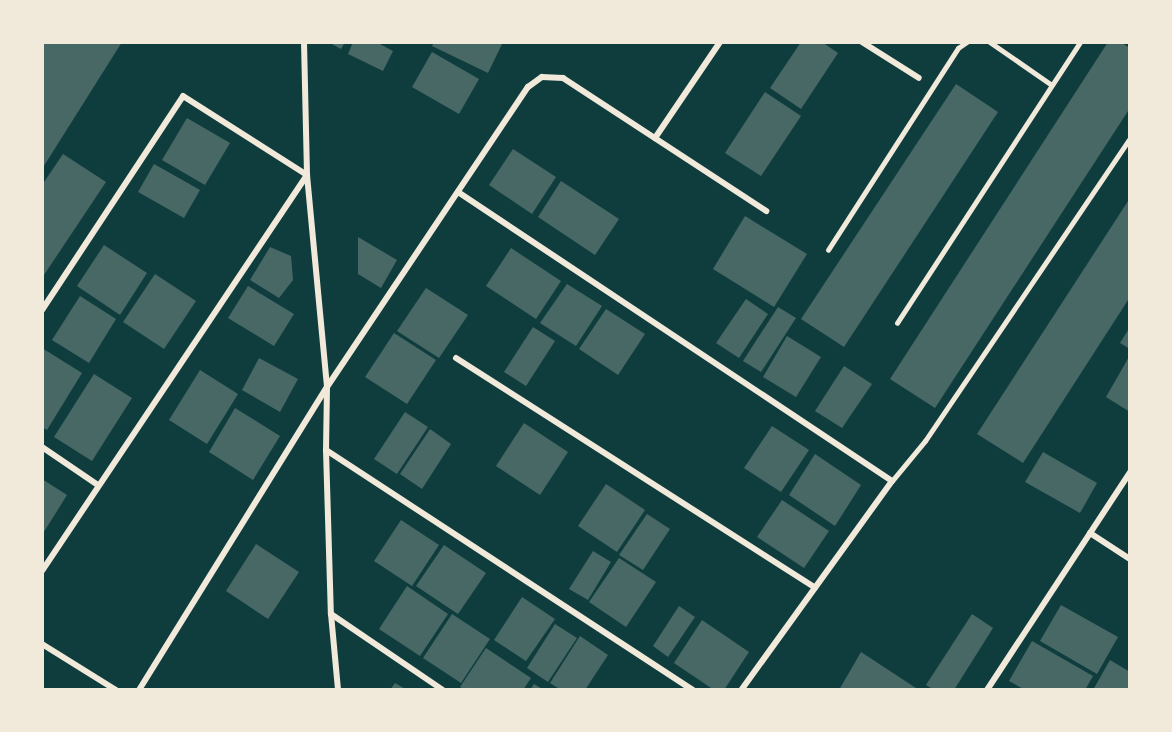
<!DOCTYPE html>
<style>
body{margin:0}
#map{position:relative;width:1172px;height:732px;overflow:hidden;background:#0f3d3e;font-family:Lato,sans-serif}
div>[style]{position:absolute}
.building>*{inset:0;background:#486865}
.service>*{height:4.5px;margin:-2.25px;padding:0 2.25px;transform-origin:2.25px;border-radius:2.25px;background:#f1e9da}
.minor>*{height:6px;margin:-3px;padding:0 3px;transform-origin:3px;border-radius:3px;background:#f1e9da}
span{translate:-50% -50%;white-space:nowrap;text-align:center;line-height:1.15;-webkit-text-stroke:6px #f1e9da;paint-order:stroke}
.frame{position:absolute;inset:0;border:44px solid #f1e9da;pointer-events:none}
</style>
<div id="map">
<div class="building">
<div style="clip-path:polygon(42px 42px,122px 42px,42px 169px)"></div>
<div style="clip-path:polygon(328px 42px,345px 42px,341px 49px)"></div>
<div style="clip-path:polygon(353px 42px,376px 42px,393px 51px,383px 71px,348px 54px)"></div>
<div style="clip-path:polygon(434px 42px,503px 42px,488px 73px,432px 46px)"></div>
<div style="clip-path:polygon(801px 42px,822px 42px,838px 53px,801px 109px,770px 88px)"></div>
<div style="clip-path:polygon(1108px 42px,1120px 42px,1130px 48px,1130px 108px,935px 408px,890px 379px)"></div>
<div style="clip-path:polygon(432px 52px,479px 79px,459px 114px,412px 87px)"></div>
<div style="clip-path:polygon(956px 84px,998px 112px,844px 347px,801px 319px)"></div>
<div style="clip-path:polygon(765px 92px,801px 116px,761px 176px,725px 153px)"></div>
<div style="clip-path:polygon(187px 118px,230px 143px,205px 185px,162px 160px)"></div>
<div style="clip-path:polygon(513px 149px,556px 177px,532px 214px,489px 185px)"></div>
<div style="clip-path:polygon(63px 154px,106px 182px,44px 275px,42px 273px,42px 185px)"></div>
<div style="clip-path:polygon(154px 164px,200px 190px,184px 218px,138px 192px)"></div>
<div style="clip-path:polygon(561px 181px,619px 219px,595px 255px,538px 217px)"></div>
<div style="clip-path:polygon(1130px 198px,1130px 297px,1023px 463px,977px 434px)"></div>
<div style="clip-path:polygon(745px 216px,807px 254px,774px 307px,713px 269px)"></div>
<div style="clip-path:polygon(358px 237px,397px 260px,381px 288px,358px 274px)"></div>
<div style="clip-path:polygon(104px 245px,147px 273px,120px 315px,77px 286px)"></div>
<div style="clip-path:polygon(270px 247px,291px 256px,293px 280px,279px 298px,250px 280px)"></div>
<div style="clip-path:polygon(511px 248px,561px 281px,536px 319px,486px 286px)"></div>
<div style="clip-path:polygon(155px 274px,196px 301px,164px 349px,123px 322px)"></div>
<div style="clip-path:polygon(567px 284px,602px 306px,576px 346px,540px 323px)"></div>
<div style="clip-path:polygon(248px 286px,294px 314px,274px 346px,228px 318px)"></div>
<div style="clip-path:polygon(426px 288px,468px 315px,439px 358px,397px 331px)"></div>
<div style="clip-path:polygon(80px 296px,116px 319px,89px 363px,52px 340px)"></div>
<div style="clip-path:polygon(746px 299px,768px 314px,739px 358px,716px 343px)"></div>
<div style="clip-path:polygon(778px 307px,796px 318px,761px 372px,743px 361px)"></div>
<div style="clip-path:polygon(606px 309px,645px 334px,618px 375px,579px 349px)"></div>
<div style="clip-path:polygon(533px 327px,555px 341px,526px 386px,504px 372px)"></div>
<div style="clip-path:polygon(1130px 327px,1130px 349px,1120px 343px)"></div>
<div style="clip-path:polygon(394px 333px,436px 360px,407px 404px,365px 377px)"></div>
<div style="clip-path:polygon(787px 336px,821px 357px,796px 397px,763px 377px)"></div>
<div style="clip-path:polygon(42px 348px,82px 373px,47px 430px,42px 427px)"></div>
<div style="clip-path:polygon(1130px 355px,1130px 412px,1106px 397px)"></div>
<div style="clip-path:polygon(259px 358px,298px 379px,280px 412px,242px 390px)"></div>
<div style="clip-path:polygon(844px 366px,872px 384px,842px 428px,815px 411px)"></div>
<div style="clip-path:polygon(200px 370px,238px 394px,207px 444px,169px 420px)"></div>
<div style="clip-path:polygon(94px 374px,132px 398px,92px 461px,54px 437px)"></div>
<div style="clip-path:polygon(235px 408px,280px 436px,253px 480px,209px 452px)"></div>
<div style="clip-path:polygon(405px 412px,428px 427px,397px 474px,374px 459px)"></div>
<div style="clip-path:polygon(524px 423px,568px 452px,540px 495px,496px 466px)"></div>
<div style="clip-path:polygon(772px 426px,809px 450px,781px 492px,744px 468px)"></div>
<div style="clip-path:polygon(430px 429px,451px 444px,422px 489px,400px 474px)"></div>
<div style="clip-path:polygon(1043px 452px,1097px 483px,1080px 513px,1025px 482px)"></div>
<div style="clip-path:polygon(815px 454px,861px 485px,835px 526px,789px 495px)"></div>
<div style="clip-path:polygon(42px 479px,67px 495px,42px 535px)"></div>
<div style="clip-path:polygon(606px 484px,645px 510px,617px 552px,578px 526px)"></div>
<div style="clip-path:polygon(782px 500px,829px 531px,804px 568px,757px 537px)"></div>
<div style="clip-path:polygon(647px 514px,670px 529px,643px 570px,619px 555px)"></div>
<div style="clip-path:polygon(401px 520px,439px 545px,412px 586px,374px 561px)"></div>
<div style="clip-path:polygon(256px 544px,299px 572px,268px 619px,226px 591px)"></div>
<div style="clip-path:polygon(444px 545px,486px 573px,458px 614px,416px 586px)"></div>
<div style="clip-path:polygon(593px 551px,611px 562px,588px 600px,569px 589px)"></div>
<div style="clip-path:polygon(619px 558px,656px 582px,626px 627px,589px 602px)"></div>
<div style="clip-path:polygon(407px 586px,448px 614px,420px 656px,379px 629px)"></div>
<div style="clip-path:polygon(522px 597px,555px 619px,526px 661px,494px 640px)"></div>
<div style="clip-path:polygon(1061px 605px,1118px 637px,1097px 674px,1040px 641px)"></div>
<div style="clip-path:polygon(679px 606px,695px 617px,668px 657px,653px 646px)"></div>
<div style="clip-path:polygon(452px 614px,490px 639px,461px 683px,423px 658px)"></div>
<div style="clip-path:polygon(972px 614px,993px 628px,954px 690px,934px 690px,926px 685px)"></div>
<div style="clip-path:polygon(702px 620px,749px 652px,724px 690px,714px 690px,674px 663px)"></div>
<div style="clip-path:polygon(555px 624px,577px 638px,548px 682px,527px 668px)"></div>
<div style="clip-path:polygon(580px 636px,608px 655px,585px 690px,561px 690px,550px 683px)"></div>
<div style="clip-path:polygon(1032px 641px,1093px 676px,1085px 690px,1025px 690px,1009px 681px)"></div>
<div style="clip-path:polygon(486px 648px,531px 678px,523px 690px,464px 690px,460px 687px)"></div>
<div style="clip-path:polygon(861px 652px,919px 690px,839px 690px)"></div>
<div style="clip-path:polygon(1110px 660px,1130px 672px,1130px 690px,1093px 690px)"></div>
<div style="clip-path:polygon(395px 683px,407px 690px,390px 690px)"></div>
<div style="clip-path:polygon(534px 684px,544px 690px,530px 690px)"></div>
</div>
<div class="service">
<div style="left:990px;top:42px;width:75px;rotate:34.7deg"></div>
<div style="left:828px;top:250px;width:240px;rotate:-57.2deg"></div>
<div style="left:958px;top:48px;width:11px;rotate:-34deg"></div>
<div style="left:897px;top:323px;width:335px;rotate:-56.9deg"></div>
<div style="left:892px;top:481px;width:52px;rotate:-50.5deg"></div>
<div style="left:925px;top:441px;width:366px;rotate:-55.9deg"></div>
</div>
<div class="minor">
<div style="left:304px;top:42px;width:133px;rotate:88.7deg"></div>
<div style="left:307px;top:175px;width:213px;rotate:84.6deg"></div>
<div style="left:327px;top:387px;width:63px;rotate:90.9deg"></div>
<div style="left:326px;top:450px;width:164px;rotate:88.3deg"></div>
<div style="left:331px;top:614px;width:76px;rotate:84.7deg"></div>
<div style="left:862px;top:42px;width:67px;rotate:32.3deg"></div>
<div style="left:655px;top:138px;width:116px;rotate:-55.9deg"></div>
<div style="left:458px;top:192px;width:521px;rotate:33.66deg"></div>
<div style="left:892px;top:481px;width:258px;rotate:125.8deg"></div>
<div style="left:42px;top:310px;width:256px;rotate:-56.6deg"></div>
<div style="left:183px;top:96px;width:147px;rotate:32.5deg"></div>
<div style="left:307px;top:175px;width:476px;rotate:123.8deg"></div>
<div style="left:456px;top:358px;width:426px;rotate:32.6deg"></div>
<div style="left:42px;top:447px;width:68px;rotate:34.2deg"></div>
<div style="left:326px;top:450px;width:439px;rotate:33.2deg"></div>
<div style="left:1090px;top:533px;width:48px;rotate:33deg"></div>
<div style="left:331px;top:614px;width:135px;rotate:34.2deg"></div>
<div style="left:42px;top:644px;width:87px;rotate:31.9deg"></div>
<div style="left:139px;top:690px;width:357px;rotate:-58.2deg"></div>
<div style="left:327px;top:387px;width:361px;rotate:-56.2deg"></div>
<div style="left:528px;top:87px;width:17px;rotate:-36deg"></div>
<div style="left:542px;top:77px;width:21px;rotate:3deg"></div>
<div style="left:563px;top:78px;width:243px;rotate:33.2deg"></div>
<div style="left:987px;top:690px;width:261px;rotate:-56.7deg"></div>
</div>
<div class="frame"></div>
</div>
